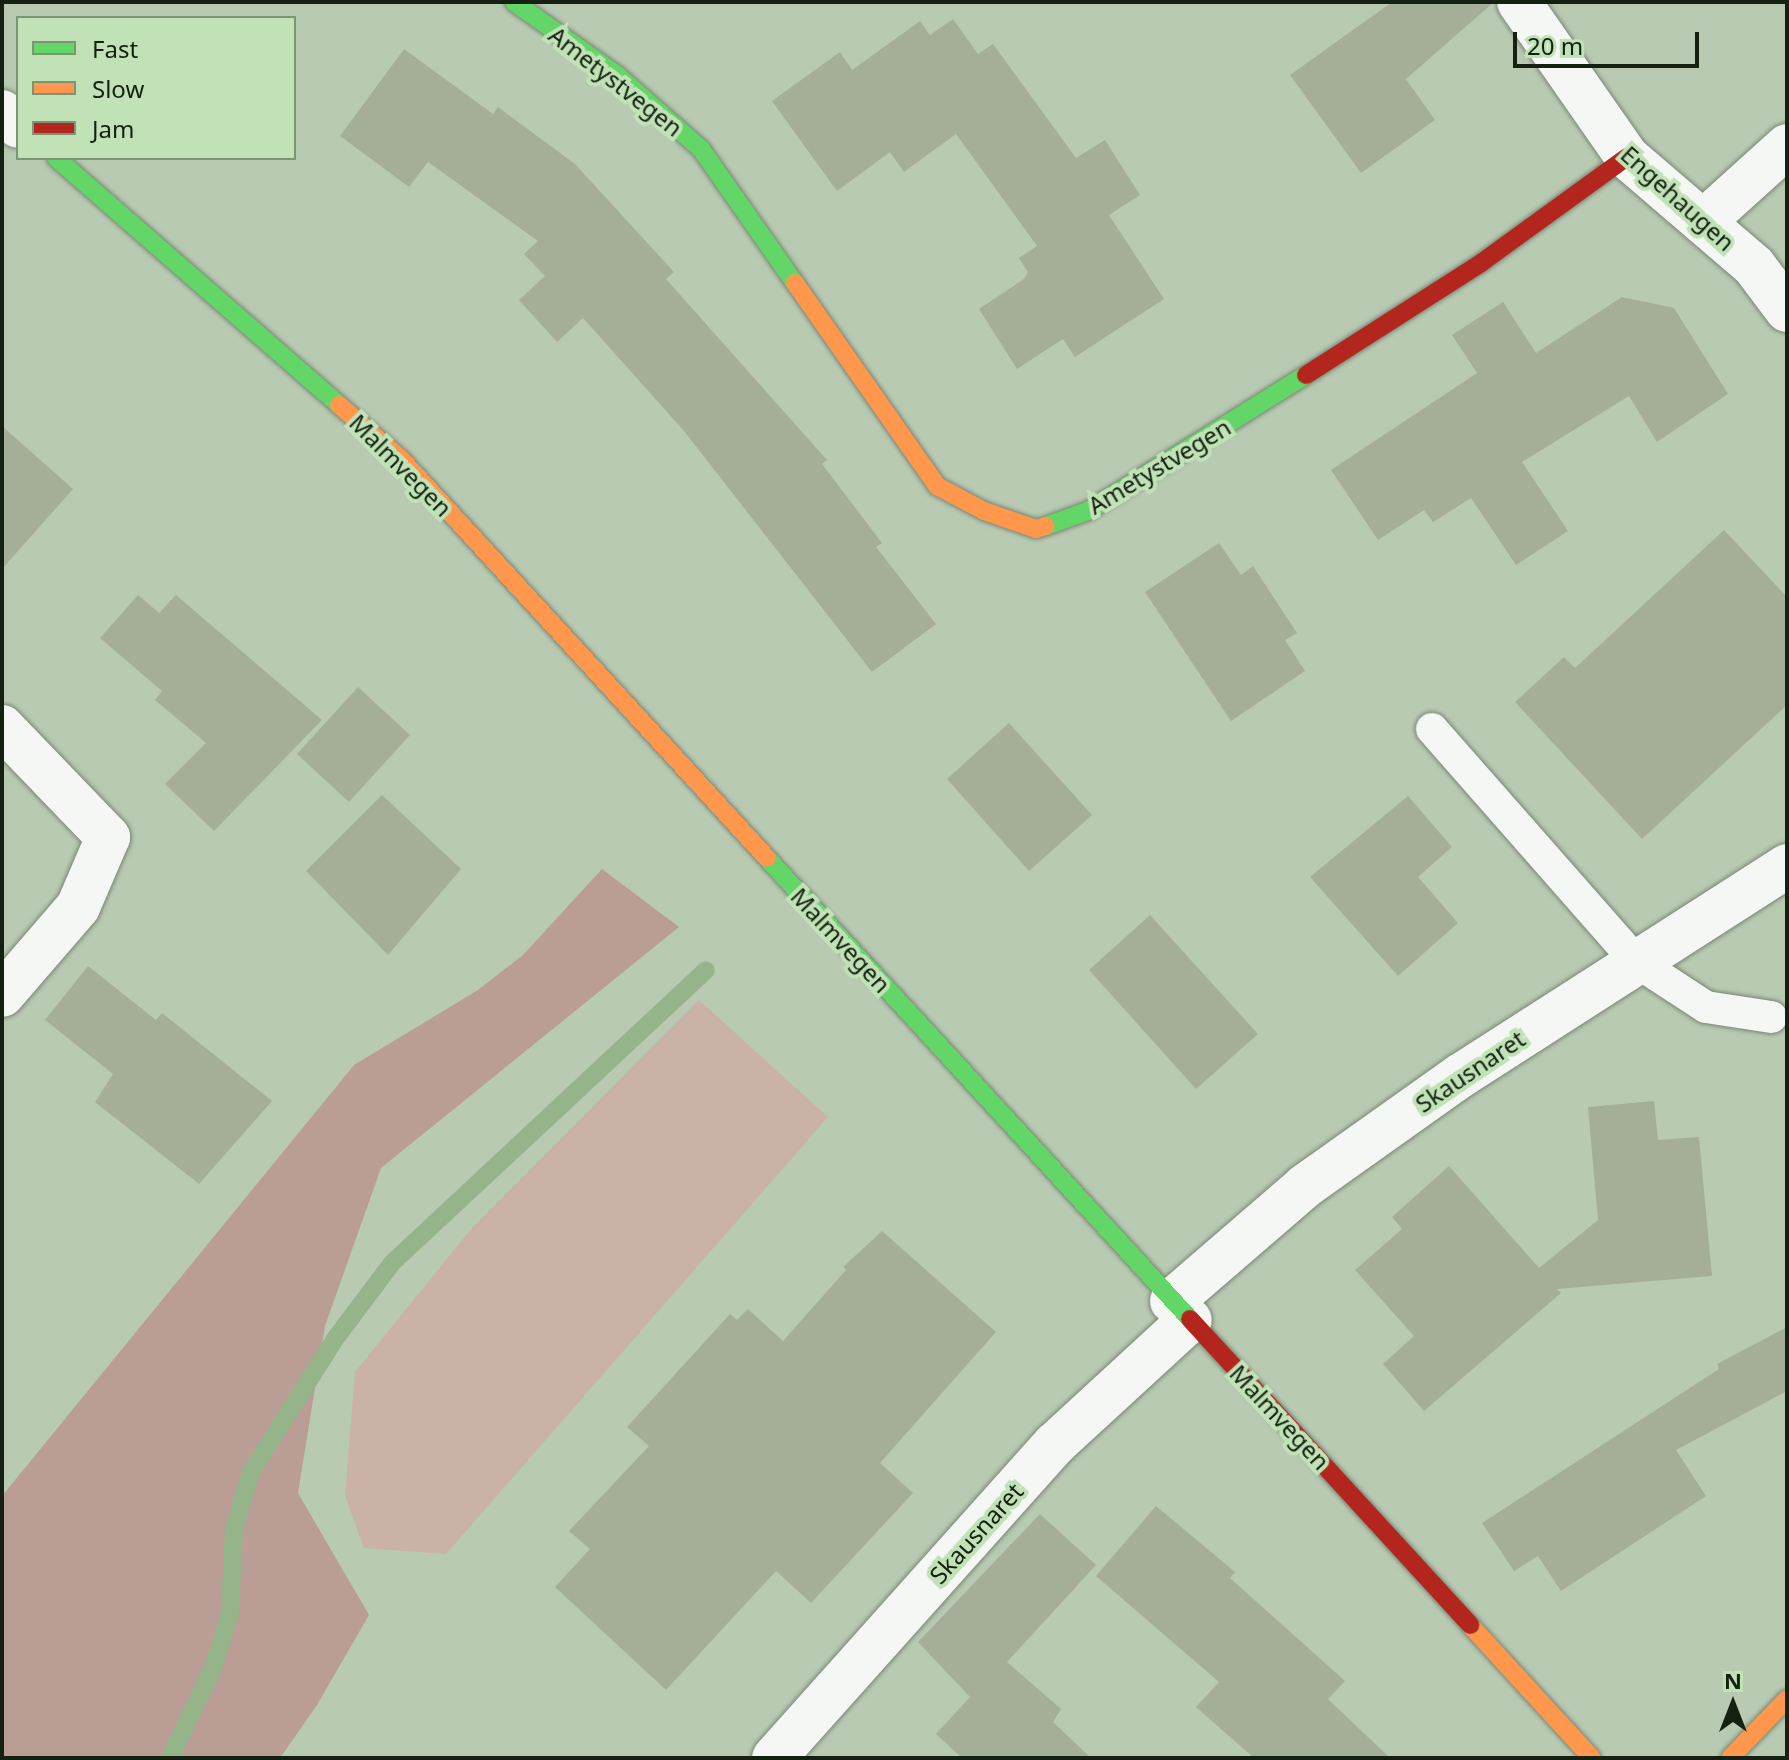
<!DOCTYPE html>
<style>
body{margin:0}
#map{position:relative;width:1789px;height:1760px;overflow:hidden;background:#b9cab3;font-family:"Noto Sans",sans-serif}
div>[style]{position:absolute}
.green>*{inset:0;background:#cab2a8}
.forest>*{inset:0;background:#ba9d94}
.stream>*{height:18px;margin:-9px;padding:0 9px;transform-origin:9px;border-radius:9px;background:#95b48a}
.building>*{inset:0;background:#a5ae99}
.roads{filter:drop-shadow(0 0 2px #798674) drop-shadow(0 0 2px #798674)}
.lane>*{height:32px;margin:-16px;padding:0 16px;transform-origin:16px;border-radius:16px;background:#f4f7f4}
.street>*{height:44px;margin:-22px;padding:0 22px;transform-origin:22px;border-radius:22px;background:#f4f7f4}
.fast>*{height:18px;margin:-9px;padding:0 9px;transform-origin:9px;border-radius:9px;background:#63d668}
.slow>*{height:18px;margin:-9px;padding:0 9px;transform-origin:9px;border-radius:9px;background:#ff974d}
.jam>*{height:18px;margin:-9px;padding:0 9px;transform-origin:9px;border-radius:9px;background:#b3261e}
span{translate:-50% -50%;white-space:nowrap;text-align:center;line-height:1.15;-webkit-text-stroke:8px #c0e2b6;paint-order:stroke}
.street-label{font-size:24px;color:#142010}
.frame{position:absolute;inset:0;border:4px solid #142010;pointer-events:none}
.legend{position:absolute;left:16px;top:16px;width:280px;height:144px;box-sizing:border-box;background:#c0e2b6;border:2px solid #7b9474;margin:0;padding:10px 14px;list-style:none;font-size:24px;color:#142010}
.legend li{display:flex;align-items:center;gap:16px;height:40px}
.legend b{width:40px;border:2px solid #7b9474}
.north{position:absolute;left:1693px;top:1664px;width:80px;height:80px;-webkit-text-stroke:6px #c0e2b6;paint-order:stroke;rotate:0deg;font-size:22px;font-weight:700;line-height:32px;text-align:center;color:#142010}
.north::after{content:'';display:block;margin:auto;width:28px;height:36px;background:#142010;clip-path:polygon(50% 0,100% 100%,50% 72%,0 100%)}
.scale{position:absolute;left:1513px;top:32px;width:186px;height:36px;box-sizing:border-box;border:4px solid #142010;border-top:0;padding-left:10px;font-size:24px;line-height:28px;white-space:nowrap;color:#142010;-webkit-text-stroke:6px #c0e2b6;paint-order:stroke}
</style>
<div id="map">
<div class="green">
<div style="clip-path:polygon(699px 1000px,828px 1117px,446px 1554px,364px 1548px,345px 1496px,355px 1372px,471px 1229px)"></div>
</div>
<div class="forest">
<div style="clip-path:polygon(602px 869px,679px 927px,381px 1168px,325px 1326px,298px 1493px,369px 1615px,317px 1705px,280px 1758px,2px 1758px,2px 1496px,354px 1065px,478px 990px,523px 955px)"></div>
</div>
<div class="stream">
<div style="left:170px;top:1758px;width:100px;rotate:-64.5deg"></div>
<div style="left:213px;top:1668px;width:58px;rotate:-72.8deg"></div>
<div style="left:230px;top:1613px;width:84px;rotate:-87.3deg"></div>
<div style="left:234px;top:1529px;width:59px;rotate:-73.4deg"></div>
<div style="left:251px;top:1472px;width:157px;rotate:-57.7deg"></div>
<div style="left:335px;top:1339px;width:95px;rotate:-53.1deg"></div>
<div style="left:392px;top:1263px;width:429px;rotate:-43deg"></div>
</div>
<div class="building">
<div style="clip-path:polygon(1392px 2px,1494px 2px,1406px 79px,1435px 120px,1361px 173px,1290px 75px)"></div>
<div style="clip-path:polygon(953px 19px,978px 54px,993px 44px,1076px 158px,1105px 140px,1140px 195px,1109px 215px,1164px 299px,1075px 357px,1063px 339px,1017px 369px,979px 309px,1024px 279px,1028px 272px,1019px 258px,1037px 246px,956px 134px,904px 172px,890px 152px,837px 191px,772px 101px,840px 52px,852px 70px,920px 21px,930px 35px)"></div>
<div style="clip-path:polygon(404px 49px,493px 114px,498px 107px,575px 164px,674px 272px,666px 279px,827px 460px,822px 464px,882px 543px,876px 547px,936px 624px,872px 672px,684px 431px,583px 318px,557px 342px,519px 300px,545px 276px,524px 254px,538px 241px,428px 162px,409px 187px,340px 136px)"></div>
<div style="clip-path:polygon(1622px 297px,1674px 308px,1728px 394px,1657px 442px,1629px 396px,1522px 462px,1568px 531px,1516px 565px,1471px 498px,1433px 522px,1424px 510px,1378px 540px,1331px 470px,1477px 373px,1452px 335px,1503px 302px,1536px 353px)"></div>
<div style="clip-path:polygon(2px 426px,73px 489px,2px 569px)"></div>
<div style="clip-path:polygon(1724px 530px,1787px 597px,1787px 705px,1642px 839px,1515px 702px,1564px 657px,1575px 668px)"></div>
<div style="clip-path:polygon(1219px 543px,1241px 575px,1253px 566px,1297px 633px,1285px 640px,1305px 671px,1231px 721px,1145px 592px)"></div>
<div style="clip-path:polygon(138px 595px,159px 613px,176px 595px,322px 720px,214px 831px,165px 784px,206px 743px,155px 700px,162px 691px,100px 638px)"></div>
<div style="clip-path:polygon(358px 687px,410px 735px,349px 802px,297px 754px)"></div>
<div style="clip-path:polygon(1009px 723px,1092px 815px,1029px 871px,947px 779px)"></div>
<div style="clip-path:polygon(382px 795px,461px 869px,388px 955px,306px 871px)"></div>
<div style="clip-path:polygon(1408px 796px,1452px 847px,1418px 877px,1458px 923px,1398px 976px,1310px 877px)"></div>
<div style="clip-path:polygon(1150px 915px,1258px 1034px,1196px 1089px,1089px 970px)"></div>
<div style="clip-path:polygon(88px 966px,156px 1020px,162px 1013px,272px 1101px,199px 1184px,95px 1102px,113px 1074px,45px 1020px)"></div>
<div style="clip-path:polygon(1654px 1101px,1658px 1140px,1699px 1137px,1712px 1276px,1557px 1289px,1561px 1293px,1424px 1411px,1383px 1364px,1414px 1336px,1355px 1270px,1402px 1229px,1392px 1217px,1449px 1166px,1539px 1268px,1598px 1220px,1588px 1107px)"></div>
<div style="clip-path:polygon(882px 1231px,996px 1332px,880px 1463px,913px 1493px,811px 1603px,776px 1571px,666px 1690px,555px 1587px,590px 1549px,569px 1531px,649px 1446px,627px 1427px,730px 1314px,737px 1320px,748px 1309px,783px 1341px,846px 1270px,843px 1267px)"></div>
<div style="clip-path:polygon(1787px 1327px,1787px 1391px,1676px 1450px,1706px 1496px,1561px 1591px,1538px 1556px,1514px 1571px,1482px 1523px,1719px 1369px,1717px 1364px)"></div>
<div style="clip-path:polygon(1156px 1506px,1235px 1572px,1230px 1578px,1345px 1681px,1328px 1699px,1390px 1758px,1254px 1758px,1196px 1707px,1219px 1682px,1096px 1576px)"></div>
<div style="clip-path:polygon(1040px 1514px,1096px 1565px,1007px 1662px,1061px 1709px,1053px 1722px,1091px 1758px,962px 1758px,936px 1734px,970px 1697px,918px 1642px)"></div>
</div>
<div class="roads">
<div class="lane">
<div style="left:1432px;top:729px;width:310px;rotate:48.7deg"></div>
<div style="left:1637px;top:962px;width:82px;rotate:33.1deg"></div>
<div style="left:1706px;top:1007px;width:66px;rotate:8.7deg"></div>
</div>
<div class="street">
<div style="left:1519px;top:2px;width:189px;rotate:55.1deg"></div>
<div style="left:1627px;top:157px;width:167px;rotate:40.6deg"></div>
<div style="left:1754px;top:266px;width:55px;rotate:53.1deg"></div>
<div style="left:2px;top:112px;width:21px;rotate:41deg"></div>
<div style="left:1703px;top:222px;width:113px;rotate:-42.1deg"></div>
<div style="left:2px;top:727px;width:153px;rotate:46.1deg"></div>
<div style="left:108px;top:837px;width:76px;rotate:113.2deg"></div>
<div style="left:78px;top:907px;width:116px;rotate:130.8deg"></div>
<div style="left:1172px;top:1301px;width:176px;rotate:-40.8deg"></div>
<div style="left:1305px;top:1186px;width:190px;rotate:-35.4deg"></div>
<div style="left:1460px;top:1076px;width:389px;rotate:-32.7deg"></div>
<div style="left:774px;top:1758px;width:421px;rotate:-48.2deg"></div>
<div style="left:1055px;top:1444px;width:183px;rotate:-42.6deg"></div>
</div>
<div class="fast">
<div style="left:514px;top:2px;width:126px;rotate:35.3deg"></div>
<div style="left:617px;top:75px;width:112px;rotate:41.4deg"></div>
<div style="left:701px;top:149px;width:164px;rotate:55deg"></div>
<div style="left:56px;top:158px;width:376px;rotate:41.1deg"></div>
<div style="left:1046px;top:526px;width:45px;rotate:-19.7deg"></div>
<div style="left:1088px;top:511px;width:257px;rotate:-32deg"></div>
<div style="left:767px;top:858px;width:626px;rotate:47.46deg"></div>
</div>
<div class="slow">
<div style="left:795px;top:283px;width:248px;rotate:55deg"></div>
<div style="left:937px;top:486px;width:53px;rotate:28deg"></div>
<div style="left:984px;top:511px;width:55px;rotate:19.1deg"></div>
<div style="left:1036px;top:529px;width:10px;rotate:-17deg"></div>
<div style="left:339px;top:405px;width:82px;rotate:41.1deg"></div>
<div style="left:401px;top:459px;width:541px;rotate:47.47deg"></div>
<div style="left:1470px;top:1625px;width:180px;rotate:47.5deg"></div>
<div style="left:1730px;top:1758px;width:82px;rotate:-46deg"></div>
</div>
<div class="jam">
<div style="left:1306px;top:375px;width:208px;rotate:-32.6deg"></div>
<div style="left:1481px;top:263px;width:180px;rotate:-36deg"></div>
<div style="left:1190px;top:1319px;width:415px;rotate:47.5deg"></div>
</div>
</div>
<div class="street-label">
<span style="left:616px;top:81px;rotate:38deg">Ametystvegen</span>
<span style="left:1678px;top:198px;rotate:42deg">Engehaugen</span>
<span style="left:401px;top:465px;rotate:45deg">Malmvegen</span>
<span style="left:1159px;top:466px;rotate:-31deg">Ametystvegen</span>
<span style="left:841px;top:940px;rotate:47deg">Malmvegen</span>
<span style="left:1470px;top:1071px;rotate:-34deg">Skausnaret</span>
<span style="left:1280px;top:1417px;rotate:47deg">Malmvegen</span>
<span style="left:976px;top:1533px;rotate:-48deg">Skausnaret</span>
</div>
<div class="frame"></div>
<ul class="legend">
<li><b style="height:10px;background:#63d668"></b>Fast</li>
<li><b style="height:10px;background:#ff974d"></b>Slow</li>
<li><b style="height:10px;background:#b3261e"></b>Jam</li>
</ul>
<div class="north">N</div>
<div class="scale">20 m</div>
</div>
